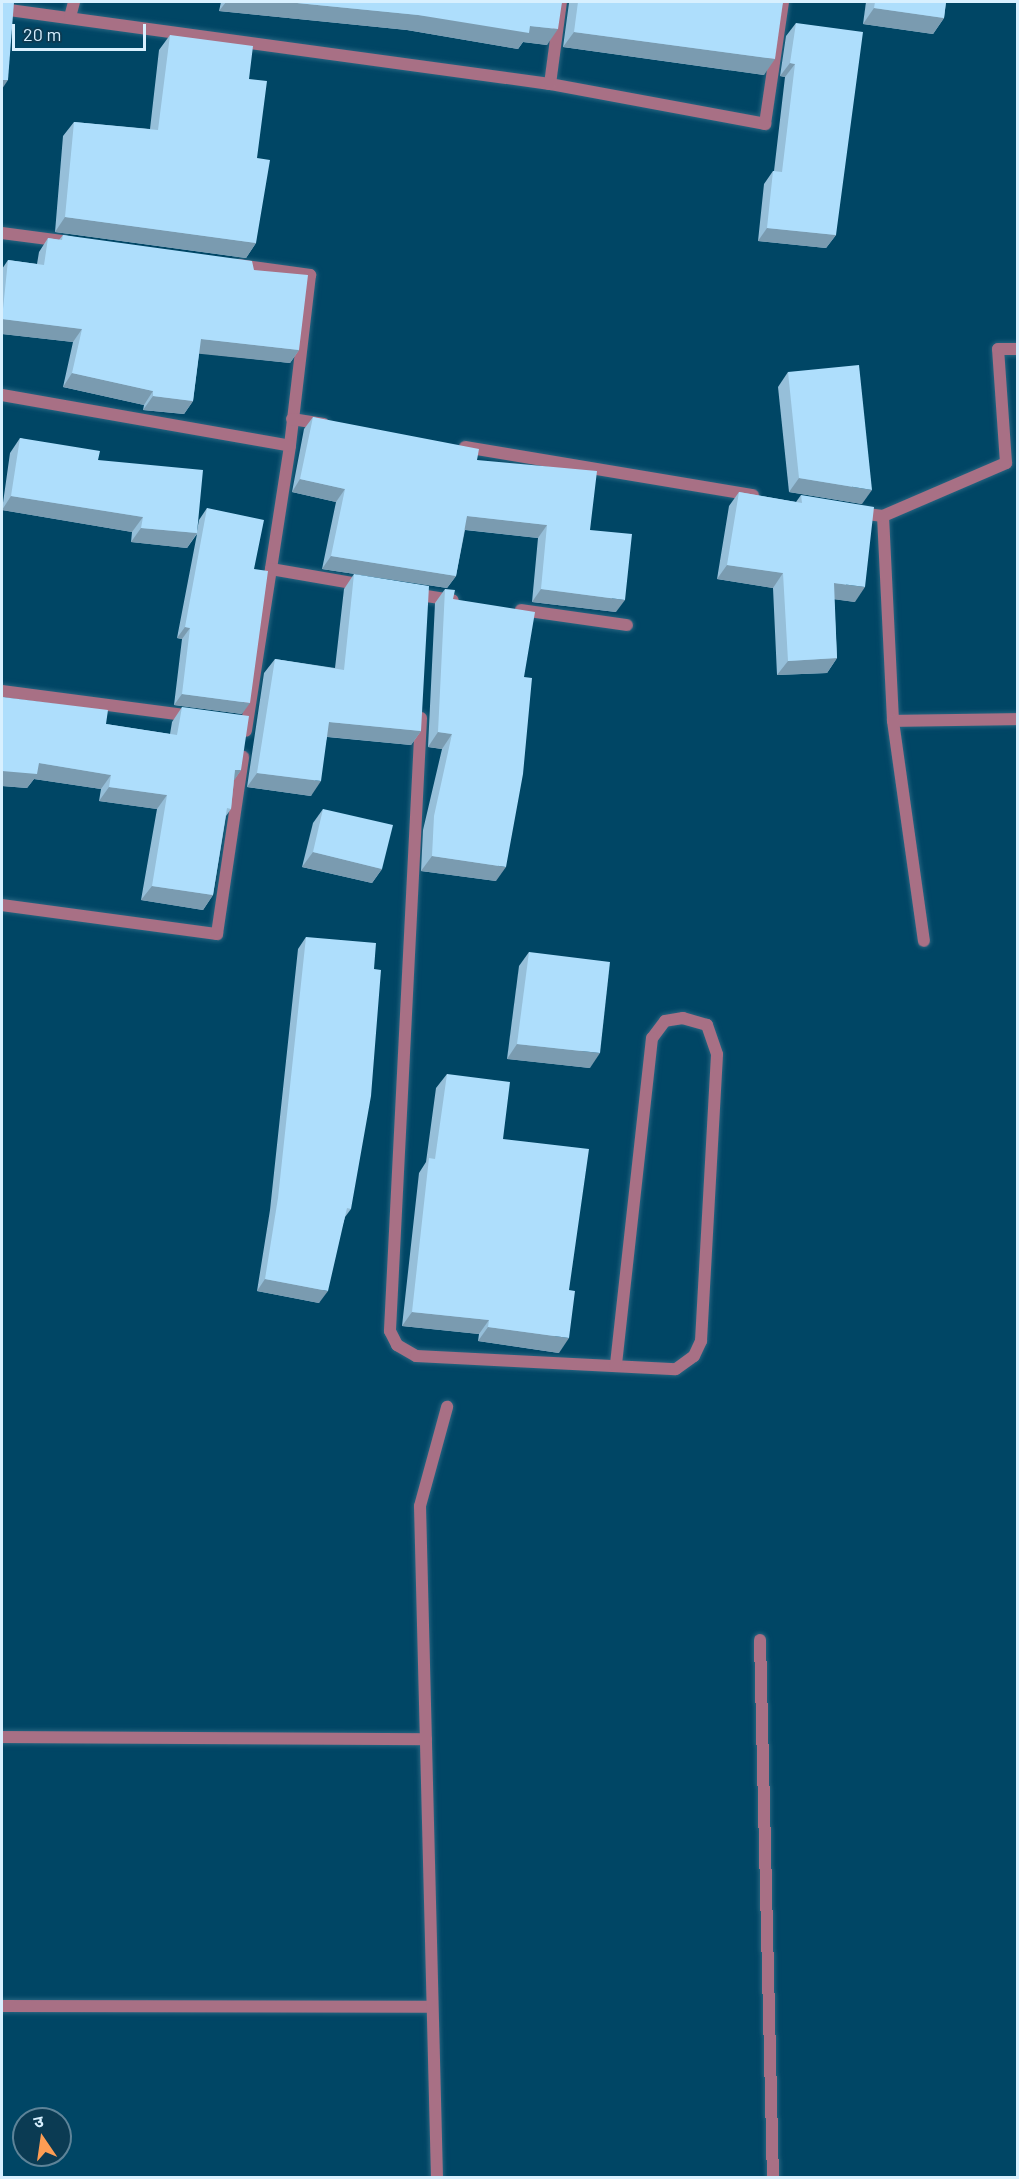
<!DOCTYPE html>
<meta charset="utf-8">
<style>
body{margin:0}
#map{position:relative;width:1019px;height:2179px;overflow:hidden;background:#004665;font-family:Barlow,"Noto Sans Devanagari",sans-serif}
div>[style]{position:absolute}
.roads{filter:drop-shadow(0 0 2px #276581) drop-shadow(0 0 2px #276581)}
.minor>*{height:12px;margin:-6px;padding:0 6px;transform-origin:6px;border-radius:6px;background:#a87085}
.wall>*{inset:0;background:#96bfd9}
.shaded-wall>*{inset:0;background:#7a9bb0}
.building>*{inset:0;background:#aedefc}
span{translate:-50% -50%;white-space:nowrap;text-align:center;line-height:1.15;-webkit-text-stroke:6px #0b3b53;paint-order:stroke}
.frame{position:absolute;inset:0;border:3px solid #d8f0ff;pointer-events:none}
.north{position:absolute;left:12px;top:2107px;width:60px;height:60px;box-sizing:border-box;background:#0b3b53;border:2px solid #5d8398;border-radius:50%;rotate:347deg;font-size:16px;font-weight:700;line-height:24px;text-align:center;color:#d8f0ff}
.north::after{content:'';display:block;margin:auto;width:21px;height:27px;background:#fd9d54;clip-path:polygon(50% 0,100% 100%,50% 72%,0 100%)}
.scale{position:absolute;left:12px;top:24px;width:134px;height:27px;box-sizing:border-box;border:3px solid #d8f0ff;border-top:0;padding-left:8px;font-size:18px;line-height:21px;white-space:nowrap;color:#d8f0ff;-webkit-text-stroke:4px #0b3b53;paint-order:stroke}
</style>
<div id="map">
<div class="roads">
<div class="minor">
<div style="left:2px;top:9px;width:553px;rotate:7.79deg"></div>
<div style="left:550px;top:84px;width:219px;rotate:10.5deg"></div>
<div style="left:765px;top:124px;width:123px;rotate:-81.6deg"></div>
<div style="left:70px;top:17px;width:16px;rotate:-75deg"></div>
<div style="left:550px;top:84px;width:83px;rotate:-82.4deg"></div>
<div style="left:2px;top:233px;width:62px;rotate:7.5deg"></div>
<div style="left:238px;top:265px;width:73px;rotate:7.9deg"></div>
<div style="left:310px;top:275px;width:172px;rotate:96.7deg"></div>
<div style="left:290px;top:446px;width:288px;rotate:98.8deg"></div>
<div style="left:2px;top:395px;width:292px;rotate:10deg"></div>
<div style="left:292px;top:419px;width:32px;rotate:9deg"></div>
<div style="left:465px;top:447px;width:292px;rotate:9.5deg"></div>
<div style="left:859px;top:513px;width:24px;rotate:7deg"></div>
<div style="left:883px;top:516px;width:205px;rotate:87.2deg"></div>
<div style="left:893px;top:721px;width:125px;rotate:-0.9deg"></div>
<div style="left:883px;top:516px;width:134px;rotate:-23.3deg"></div>
<div style="left:1006px;top:463px;width:114px;rotate:-94deg"></div>
<div style="left:998px;top:349px;width:20px"></div>
<div style="left:271px;top:569px;width:94px;rotate:9.8deg"></div>
<div style="left:414px;top:594px;width:39px;rotate:9deg"></div>
<div style="left:521px;top:610px;width:107px;rotate:8.1deg"></div>
<div style="left:2px;top:691px;width:193px;rotate:7.5deg"></div>
<div style="left:421px;top:718px;width:614px;rotate:92.9deg"></div>
<div style="left:390px;top:1331px;width:16px;rotate:63deg"></div>
<div style="left:397px;top:1345px;width:22px;rotate:30deg"></div>
<div style="left:416px;top:1356px;width:260px;rotate:2.9deg"></div>
<div style="left:676px;top:1369px;width:22px;rotate:-36deg"></div>
<div style="left:694px;top:1356px;width:17px;rotate:-65deg"></div>
<div style="left:701px;top:1341px;width:287px;rotate:-86.8deg"></div>
<div style="left:717px;top:1054px;width:31px;rotate:-109deg"></div>
<div style="left:707px;top:1025px;width:25px;rotate:-164deg"></div>
<div style="left:683px;top:1018px;width:18px;rotate:171deg"></div>
<div style="left:665px;top:1021px;width:21px;rotate:127deg"></div>
<div style="left:652px;top:1038px;width:330px;rotate:96.3deg"></div>
<div style="left:893px;top:721px;width:222px;rotate:82deg"></div>
<div style="left:2px;top:905px;width:217px;rotate:7.7deg"></div>
<div style="left:217px;top:934px;width:179px;rotate:-81.6deg"></div>
<div style="left:760px;top:1640px;width:538px;rotate:88.62deg"></div>
<div style="left:2px;top:1737px;width:424px;rotate:0.3deg"></div>
<div style="left:2px;top:2006px;width:430px;rotate:0.1deg"></div>
<div style="left:437px;top:2178px;width:672px;rotate:-91.45deg"></div>
<div style="left:420px;top:1506px;width:103px;rotate:-74.7deg"></div>
</div>
</div>
<div class="wall">
<div style="clip-path:polygon(221px 2px,562px 2px,547px 45px,523px 42px,518px 49px,407px 30px,219px 11px)"></div>
<div style="clip-path:polygon(568px 2px,783px 2px,764px 75px,563px 47px,569px 3px)"></div>
<div style="clip-path:polygon(866px 2px,946px 2px,944px 18px,933px 34px,863px 24px)"></div>
<div style="clip-path:polygon(796px 23px,836px 235px,826px 248px,758px 241px,764px 184px,773px 171px,774px 171px,785px 77px,780px 76px,786px 36px)"></div>
<div style="clip-path:polygon(170px 35px,249px 79px,257px 158px,256px 243px,246px 258px,55px 232px,63px 136px,74px 122px,150px 129px,159px 50px)"></div>
<div style="clip-path:polygon(63px 235px,254px 270px,299px 350px,290px 363px,199px 353px,193px 401px,184px 414px,143px 410px,144px 405px,63px 387px,73px 342px,2px 334px,2px 269px,8px 260px,37px 264px,39px 252px,48px 238px,59px 240px)"></div>
<div style="clip-path:polygon(788px 372px,862px 504px,789px 492px,778px 387px)"></div>
<div style="clip-path:polygon(313px 417px,477px 460px,590px 530px,616px 612px,532px 602px,538px 538px,465px 530px,456px 576px,447px 588px,322px 569px,336px 502px,292px 492px,304px 429px)"></div>
<div style="clip-path:polygon(20px 438px,98px 460px,197px 531px,199px 520px,207px 508px,254px 569px,242px 714px,174px 705px,182px 639px,177px 638px,197px 534px,187px 548px,131px 542px,132px 532px,2px 510px,10px 453px)"></div>
<div style="clip-path:polygon(739px 492px,796px 502px,801px 495px,855px 602px,834px 599px,837px 658px,827px 673px,777px 675px,773px 588px,717px 579px,729px 506px)"></div>
<div style="clip-path:polygon(354px 574px,421px 731px,411px 745px,327px 737px,311px 796px,247px 787px,264px 673px,275px 659px,335px 668px,344px 589px)"></div>
<div style="clip-path:polygon(445px 589px,453px 599px,524px 677px,496px 881px,421px 871px,423px 830px,442px 749px,428px 747px,435px 603px)"></div>
<div style="clip-path:polygon(2px 697px,106px 724px,170px 734px,172px 722px,182px 707px,241px 770px,234px 780px,231px 809px,226px 816px,213px 895px,203px 910px,141px 900px,157px 809px,99px 801px,101px 789px,34px 779px,27px 788px,2px 786px)"></div>
<div style="clip-path:polygon(323px 809px,382px 869px,372px 883px,302px 867px,313px 823px)"></div>
<div style="clip-path:polygon(306px 937px,351px 1209px,345px 1217px,319px 1303px,257px 1291px,270px 1210px,298px 949px)"></div>
<div style="clip-path:polygon(529px 952px,590px 1068px,507px 1059px,519px 966px)"></div>
<div style="clip-path:polygon(447px 1074px,503px 1139px,559px 1353px,478px 1341px,479px 1334px,402px 1326px,419px 1173px,426px 1162px,436px 1088px)"></div>
</div>
<div class="shaded-wall">
<div style="clip-path:polygon(226px 2px,287px 2px,530px 26px,558px 29px,547px 45px,523px 42px,518px 49px,407px 30px,219px 11px)"></div>
<div style="clip-path:polygon(874px 8px,944px 18px,933px 34px,863px 24px)"></div>
<div style="clip-path:polygon(574px 32px,775px 59px,764px 75px,563px 47px)"></div>
<div style="clip-path:polygon(790px 63px,795px 64px,785px 77px,780px 76px)"></div>
<div style="clip-path:polygon(2px 80px,8px 80px,2px 89px)"></div>
<div style="clip-path:polygon(65px 217px,256px 243px,246px 258px,55px 232px)"></div>
<div style="clip-path:polygon(767px 228px,836px 235px,826px 248px,758px 241px)"></div>
<div style="clip-path:polygon(2px 319px,82px 329px,73px 342px,2px 334px)"></div>
<div style="clip-path:polygon(201px 339px,299px 350px,290px 363px,192px 353px)"></div>
<div style="clip-path:polygon(72px 373px,153px 391px,144px 405px,63px 387px)"></div>
<div style="clip-path:polygon(153px 396px,193px 401px,184px 414px,143px 410px)"></div>
<div style="clip-path:polygon(799px 478px,872px 490px,862px 504px,789px 492px)"></div>
<div style="clip-path:polygon(300px 479px,345px 489px,336px 502px,292px 492px)"></div>
<div style="clip-path:polygon(11px 496px,143px 517px,132px 532px,2px 510px)"></div>
<div style="clip-path:polygon(467px 516px,547px 525px,538px 538px,458px 529px)"></div>
<div style="clip-path:polygon(141px 528px,197px 533px,187px 548px,131px 542px)"></div>
<div style="clip-path:polygon(331px 556px,456px 576px,447px 588px,322px 569px)"></div>
<div style="clip-path:polygon(727px 565px,783px 573px,773px 588px,717px 579px)"></div>
<div style="clip-path:polygon(834px 583px,865px 587px,855px 602px,824px 598px)"></div>
<div style="clip-path:polygon(541px 589px,625px 600px,616px 612px,532px 602px)"></div>
<div style="clip-path:polygon(185px 627px,190px 628px,182px 639px,177px 638px)"></div>
<div style="clip-path:polygon(837px 658px,827px 673px,777px 675px,788px 661px)"></div>
<div style="clip-path:polygon(182px 694px,250px 703px,242px 714px,174px 705px)"></div>
<div style="clip-path:polygon(329px 722px,421px 731px,411px 745px,319px 736px)"></div>
<div style="clip-path:polygon(438px 732px,452px 734px,442px 749px,428px 747px)"></div>
<div style="clip-path:polygon(39px 763px,111px 775px,101px 789px,34px 779px,27px 788px,2px 786px,2px 771px)"></div>
<div style="clip-path:polygon(235px 770px,241px 770px,231px 785px)"></div>
<div style="clip-path:polygon(257px 773px,321px 781px,311px 796px,247px 787px)"></div>
<div style="clip-path:polygon(109px 787px,167px 795px,157px 809px,99px 801px)"></div>
<div style="clip-path:polygon(313px 852px,382px 869px,372px 883px,302px 867px)"></div>
<div style="clip-path:polygon(432px 856px,506px 867px,496px 881px,421px 871px)"></div>
<div style="clip-path:polygon(152px 886px,213px 895px,203px 910px,141px 900px)"></div>
<div style="clip-path:polygon(517px 1044px,600px 1053px,590px 1068px,507px 1059px)"></div>
<div style="clip-path:polygon(265px 1279px,328px 1291px,319px 1303px,257px 1291px)"></div>
<div style="clip-path:polygon(412px 1312px,489px 1320px,479px 1334px,402px 1326px)"></div>
<div style="clip-path:polygon(488px 1327px,569px 1338px,559px 1353px,478px 1341px)"></div>
</div>
<div class="building">
<div style="clip-path:polygon(2px 2px,14px 2px,8px 80px,2px 80px)"></div>
<div style="clip-path:polygon(287px 2px,562px 2px,558px 29px,530px 26px,529px 33px,418px 15px)"></div>
<div style="clip-path:polygon(578px 2px,783px 2px,775px 59px,574px 32px)"></div>
<div style="clip-path:polygon(875px 2px,946px 2px,944px 18px,874px 8px)"></div>
<div style="clip-path:polygon(796px 23px,863px 32px,836px 235px,767px 228px,773px 171px,782px 172px,795px 64px,790px 63px)"></div>
<div style="clip-path:polygon(170px 35px,253px 46px,249px 79px,267px 81px,257px 158px,270px 160px,256px 243px,65px 217px,74px 122px,158px 130px)"></div>
<div style="clip-path:polygon(63px 235px,252px 261px,254px 270px,308px 275px,299px 350px,201px 339px,193px 401px,153px 396px,153px 391px,72px 373px,82px 329px,2px 319px,8px 260px,44px 265px,48px 238px,62px 240px)"></div>
<div style="clip-path:polygon(859px 365px,872px 490px,799px 478px,788px 372px)"></div>
<div style="clip-path:polygon(313px 417px,479px 449px,477px 460px,597px 471px,590px 530px,632px 534px,625px 600px,541px 589px,547px 525px,467px 516px,456px 576px,331px 556px,345px 489px,300px 479px)"></div>
<div style="clip-path:polygon(20px 438px,100px 451px,98px 460px,203px 470px,197px 533px,141px 528px,143px 517px,11px 496px)"></div>
<div style="clip-path:polygon(739px 492px,802px 503px,801px 495px,874px 507px,865px 587px,834px 583px,837px 658px,788px 661px,783px 573px,727px 565px)"></div>
<div style="clip-path:polygon(207px 508px,264px 520px,254px 569px,268px 571px,250px 703px,182px 694px,190px 628px,185px 627px)"></div>
<div style="clip-path:polygon(354px 574px,429px 586px,421px 731px,329px 722px,321px 781px,257px 773px,275px 659px,344px 670px)"></div>
<div style="clip-path:polygon(445px 589px,455px 590px,453px 599px,535px 612px,524px 677px,532px 678px,523px 774px,506px 867px,432px 856px,434px 816px,452px 734px,438px 732px)"></div>
<div style="clip-path:polygon(2px 697px,108px 710px,106px 724px,177px 735px,182px 707px,249px 716px,241px 770px,235px 770px,231px 809px,227px 808px,213px 895px,152px 886px,167px 795px,109px 787px,111px 775px,39px 763px,37px 774px,2px 771px)"></div>
<div style="clip-path:polygon(323px 809px,393px 825px,382px 869px,313px 852px)"></div>
<div style="clip-path:polygon(306px 937px,376px 943px,374px 969px,381px 970px,371px 1096px,351px 1209px,347px 1208px,328px 1291px,265px 1279px,278px 1198px)"></div>
<div style="clip-path:polygon(529px 952px,610px 962px,600px 1053px,517px 1044px)"></div>
<div style="clip-path:polygon(447px 1074px,510px 1082px,503px 1139px,589px 1149px,569px 1290px,575px 1291px,569px 1338px,488px 1327px,489px 1320px,412px 1312px,429px 1158px,435px 1159px)"></div>
</div>
<div class="frame"></div>
<div class="north">उ</div>
<div class="scale">20 m</div>
</div>
